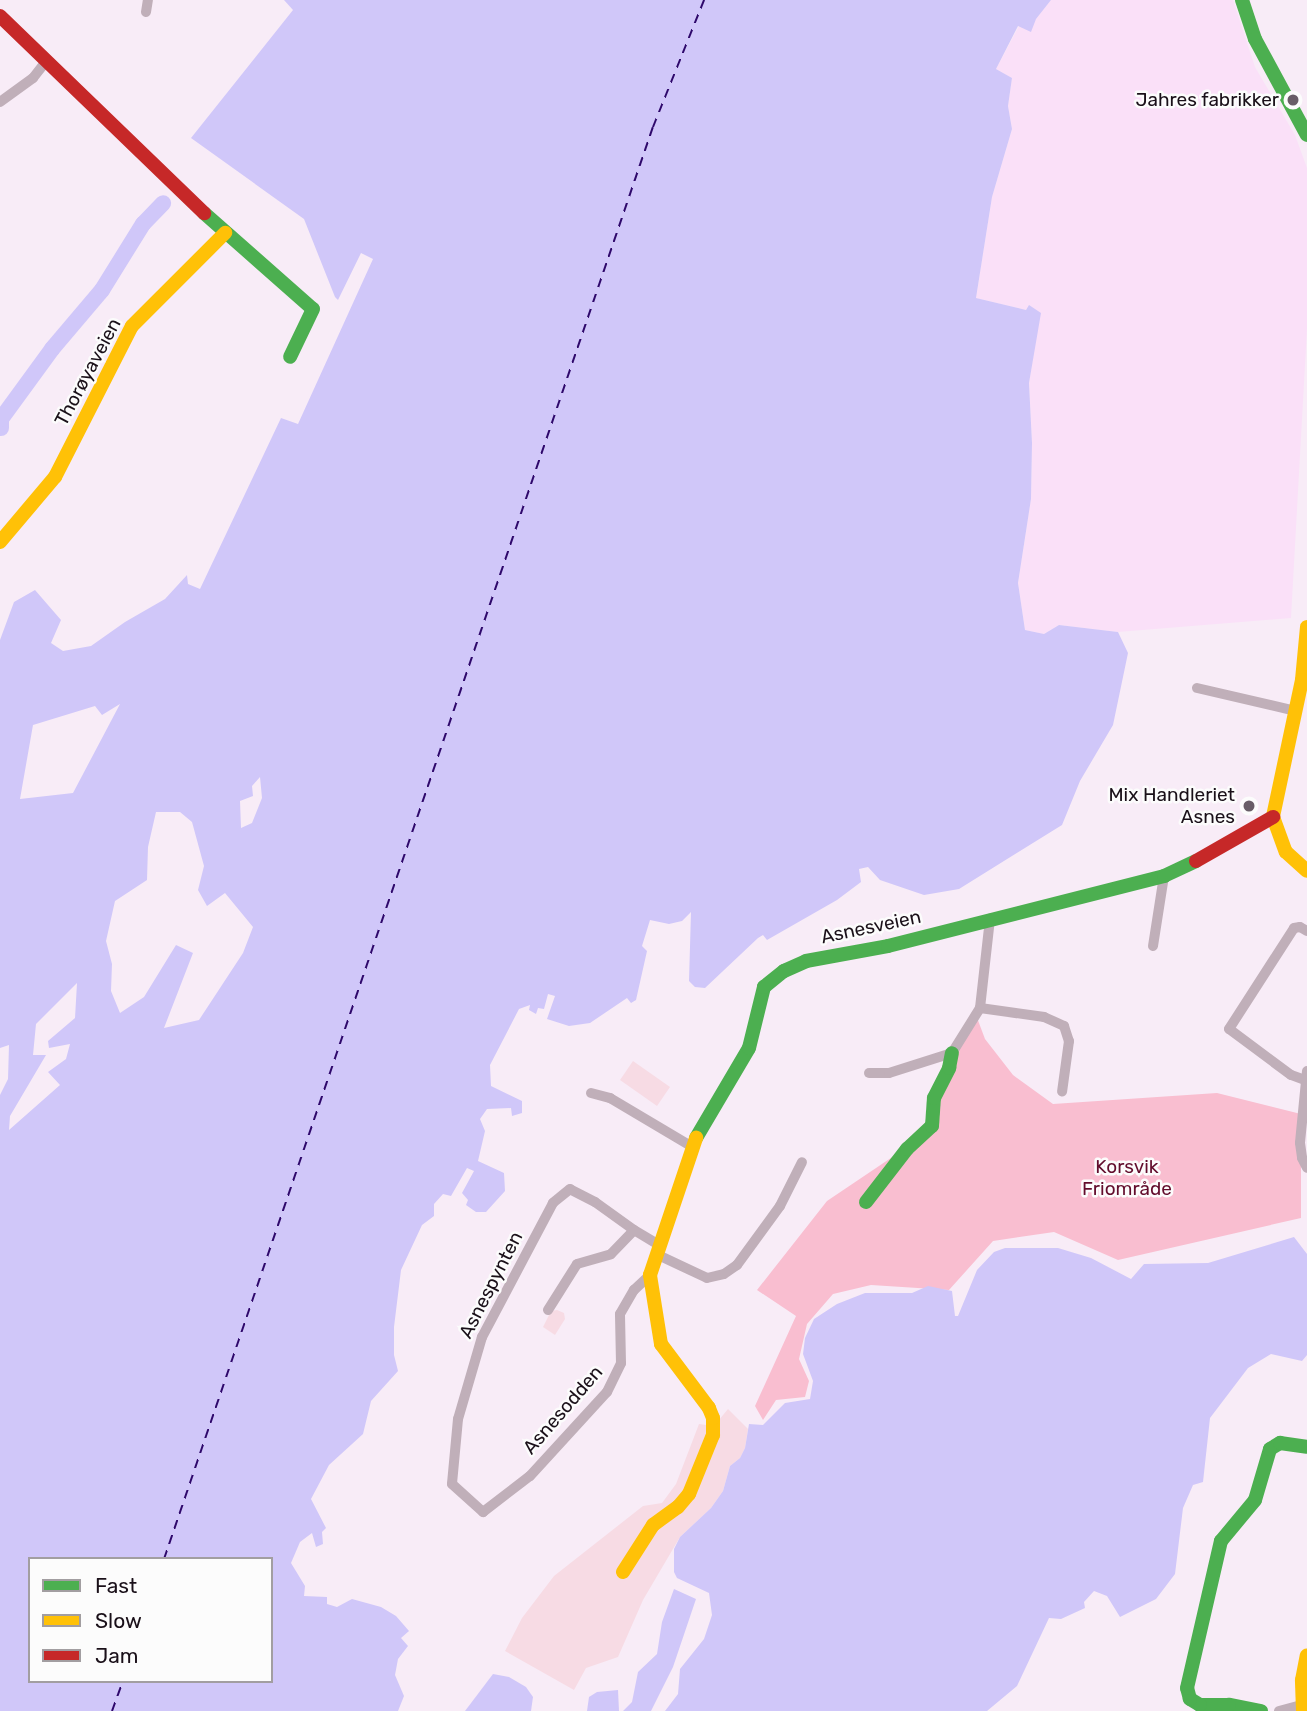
<!DOCTYPE html>
<meta charset="utf-8">
<style>
body{margin:0}
#map{position:relative;width:1307px;height:1711px;overflow:hidden;background:#f8ecf7;font-family:Rubik,sans-serif}
div>[style]{position:absolute}
.built>*{inset:0;background:#fae0f8}
.green>*{inset:0;background:#f7dbe4}
.forest>*{inset:0;background:#f9bed0}
.water>*{inset:0;background:#d0c7f9}
.river>*{height:16px;margin:-8px;padding:0 8px;transform-origin:8px;border-radius:8px;background:#d0c7f9}
.ferry>*{height:2px;margin-top:-1px;transform-origin:0;background:repeating-linear-gradient(90deg,#2e086b 0 9px,transparent 0 16px)}
.street>*{height:10px;margin:-5px;padding:0 5px;transform-origin:5px;border-radius:5px;background:#c0afb9}
.fast>*{height:14px;margin:-7px;padding:0 7px;transform-origin:7px;border-radius:7px;background:#4caf50}
.slow>*{height:14px;margin:-7px;padding:0 7px;transform-origin:7px;border-radius:7px;background:#ffc107}
.jam>*{height:14px;margin:-7px;padding:0 7px;transform-origin:7px;border-radius:7px;background:#c62828}
.dots>*{width:19px;height:19px;translate:-50% -50%;box-sizing:border-box;border:4px solid #fcfcfc;border-radius:50%}
span{translate:-50% -50%;white-space:nowrap;text-align:center;line-height:1.15;-webkit-text-stroke:5px #fcfcfc;paint-order:stroke}
.poi-label{font-size:19px;color:#1a1019}
.right{translate:-100% -50%;text-align:right}
.street-label{font-size:19px;color:#1a1019}
.park-label{font-size:19px;color:#630d2d}
.legend{position:absolute;left:28px;top:1557px;width:245px;height:126px;box-sizing:border-box;background:#fcfcfc;border:2px solid #a29ea1;margin:0;padding:9px 12px;list-style:none;font-size:21px;color:#1a1019}
.legend li{display:flex;align-items:center;gap:14px;height:35px}
.legend b{width:35px;border:2px solid #a29ea1}
</style>
<div id="map">
<div class="built">
<div style="clip-path:polygon(1051px 0,1233px 0,1255px 67px,1295px 135px,1307px 168px,1307px 329px,1291px 618px,1118px 632px,1059px 625px,1044px 634px,1025px 630px,1018px 583px,1031px 499px,1032px 443px,1029px 383px,1040px 313px,1029px 306px,1026px 310px,976px 298px,992px 197px,1012px 129px,1008px 106px,1012px 78px,996px 69px,1019px 26px,1036px 19px)"></div>
</div>
<div class="green">
<div style="clip-path:polygon(633px 1061px,670px 1087px,657px 1106px,620px 1080px)"></div>
<div style="clip-path:polygon(557px 1310px,564px 1313px,565px 1319px,555px 1335px,543px 1327px,551px 1311px)"></div>
<div style="clip-path:polygon(728px 1409px,748px 1429px,745px 1448px,740px 1458px,730px 1466px,723px 1491px,711px 1508px,680px 1537px,643px 1600px,618px 1657px,586px 1668px,574px 1690px,505px 1651px,522px 1618px,554px 1576px,643px 1506px,662px 1503px,676px 1484px,699px 1424px,714px 1426px)"></div>
</div>
<div class="forest">
<div style="clip-path:polygon(976px 1015px,985px 1039px,1013px 1075px,1053px 1104px,1217px 1093px,1301px 1114px,1301px 1218px,1118px 1260px,1054px 1232px,993px 1241px,949px 1290px,871px 1285px,833px 1294px,807px 1324px,799px 1359px,809px 1381px,805px 1397px,776px 1400px,763px 1420px,755px 1406px,796px 1316px,757px 1290px,827px 1201px,925px 1135px,932px 1103px)"></div>
</div>
<div class="water">
<div style="clip-path:polygon(evenodd,284px 0,1051px 0,1036px 19px,1031px 32px,1018px 26px,996px 69px,1012px 78px,1008px 106px,1012px 129px,992px 197px,976px 298px,1026px 310px,1029px 305px,1041px 313px,1029px 383px,1032px 443px,1031px 499px,1018px 583px,1025px 630px,1044px 634px,1059px 625px,1118px 632px,1128px 653px,1113px 725px,1080px 781px,1062px 825px,959px 889px,924px 895px,880px 880px,868px 867px,859px 869px,861px 882px,837px 900px,767px 940px,763px 935px,758px 938px,705px 988px,695px 987px,689px 981px,691px 912px,682px 921px,669px 924px,650px 920px,642px 946px,647px 951px,636px 1000px,631px 1003px,627px 998px,590px 1023px,569px 1026px,547px 1019px,555px 996px,548px 994px,544px 1009px,538px 1008px,536px 1014px,529px 1010px,530px 1005px,519px 1009px,490px 1065px,491px 1086px,522px 1101px,522px 1113px,512px 1116px,511px 1108px,487px 1109px,480px 1119px,485px 1131px,478px 1161px,504px 1173px,505px 1191px,486px 1212px,476px 1212px,466px 1205px,468px 1200px,462px 1193px,474px 1171px,467px 1168px,451px 1196px,443px 1194px,434px 1204px,434px 1216px,422px 1225px,401px 1270px,394px 1327px,394px 1355px,398px 1371px,371px 1401px,363px 1434px,329px 1465px,311px 1499px,326px 1528px,322px 1532px,323px 1544px,316px 1547px,312px 1533px,300px 1542px,291px 1563px,305px 1586px,304px 1596px,327px 1597px,327px 1604px,337px 1607px,352px 1599px,381px 1607px,396px 1616px,409px 1631px,401px 1638px,408px 1646px,398px 1659px,395px 1675px,404px 1696px,398px 1711px,0 1711px,0 1095px,8px 1079px,9px 1045px,0 1048px,0 640px,14px 602px,35px 590px,61px 620px,51px 643px,63px 651px,91px 646px,125px 622px,165px 599px,187px 575px,188px 584px,200px 589px,281px 418px,298px 424px,373px 259px,361px 253px,338px 300px,335px 297px,304px 219px,191px 138px,293px 10px,284px 0,120px 704px,73px 793px,20px 799px,33px 725px,95px 706px,102px 715px,120px 704px,284px 0,260px 777px,262px 798px,252px 823px,241px 828px,240px 801px,253px 796px,252px 786px,260px 777px,284px 0,156px 812px,180px 812px,192px 822px,204px 866px,198px 890px,207px 906px,225px 893px,253px 927px,243px 953px,199px 1020px,164px 1028px,193px 953px,176px 945px,144px 997px,120px 1013px,111px 991px,112px 964px,106px 941px,115px 901px,147px 880px,148px 847px,156px 812px,284px 0,77px 983px,75px 1018px,48px 1041px,49px 1048px,70px 1044px,66px 1059px,48px 1072px,60px 1085px,9px 1130px,10px 1116px,46px 1055px,33px 1055px,36px 1024px,77px 983px,284px 0,30px 1559px,271px 1559px,271px 1681px,30px 1681px,30px 1559px)"></div>
<div style="clip-path:polygon(1294px 1237px,1307px 1254px,1307px 1355px,1302px 1361px,1271px 1354px,1248px 1368px,1210px 1418px,1203px 1482px,1193px 1485px,1183px 1508px,1175px 1574px,1156px 1599px,1120px 1617px,1107px 1596px,1094px 1591px,1084px 1602px,1085px 1608px,1061px 1619px,1049px 1618px,1017px 1686px,987px 1711px,665px 1711px,678px 1694px,680px 1669px,704px 1639px,712px 1615px,709px 1593px,677px 1578px,674px 1572px,674px 1549px,680px 1537px,711px 1508px,723px 1491px,730px 1466px,740px 1458px,745px 1448px,749px 1424px,763px 1425px,785px 1403px,810px 1399px,813px 1381px,803px 1354px,805px 1338px,814px 1319px,837px 1304px,865px 1293px,912px 1293px,928px 1286px,952px 1291px,955px 1316px,958px 1316px,977px 1270px,994px 1252px,1005px 1248px,1058px 1248px,1091px 1258px,1131px 1279px,1144px 1264px,1208px 1263px)"></div>
<div style="clip-path:polygon(674px 1589px,696px 1599px,673px 1667px,651px 1711px,623px 1711px,632px 1702px,638px 1672px,657px 1654px,662px 1622px)"></div>
<div style="clip-path:polygon(493px 1674px,509px 1677px,526px 1687px,533px 1697px,531px 1711px,465px 1711px)"></div>
<div style="clip-path:polygon(618px 1690px,619px 1711px,587px 1711px,589px 1697px,597px 1692px)"></div>
</div>
<div class="river">
<div style="left:1px;top:428px;width:9px;rotate:-90deg"></div>
<div style="left:1px;top:419px;width:87px;rotate:-53.9deg"></div>
<div style="left:52px;top:349px;width:77px;rotate:-49.7deg"></div>
<div style="left:102px;top:290px;width:78px;rotate:-58.2deg"></div>
<div style="left:143px;top:224px;width:29px;rotate:-46deg"></div>
</div>
<div class="ferry">
<div style="left:164px;top:1559px;width:1513px;rotate:-71.15deg"></div>
<div style="left:653px;top:127px;width:137px;rotate:-68.1deg"></div>
<div style="left:112px;top:1711px;width:32px;rotate:-70deg"></div>
</div>
<div class="street">
<div style="left:146px;top:12px;width:12px;rotate:-81deg"></div>
<div style="left:0;top:102px;width:41px;rotate:-36deg"></div>
<div style="left:33px;top:78px;width:23px;rotate:-52deg"></div>
<div style="left:1197px;top:688px;width:102px;rotate:13.1deg"></div>
<div style="left:1153px;top:946px;width:71px;rotate:-81.1deg"></div>
<div style="left:980px;top:1008px;width:65px;rotate:8deg"></div>
<div style="left:1044px;top:1017px;width:22px;rotate:24deg"></div>
<div style="left:1064px;top:1026px;width:16px;rotate:72deg"></div>
<div style="left:1069px;top:1041px;width:51px;rotate:97.8deg"></div>
<div style="left:1307px;top:1071px;width:72px;rotate:95.6deg"></div>
<div style="left:1300px;top:1143px;width:15px;rotate:82deg"></div>
<div style="left:1302px;top:1158px;width:11px;rotate:63deg"></div>
<div style="left:869px;top:1073px;width:20px"></div>
<div style="left:889px;top:1073px;width:66px;rotate:-17.6deg"></div>
<div style="left:952px;top:1053px;width:53px;rotate:-58.1deg"></div>
<div style="left:980px;top:1008px;width:90px;rotate:-83.6deg"></div>
<div style="left:1305px;top:1080px;width:15px;rotate:-160deg"></div>
<div style="left:1291px;top:1075px;width:77px;rotate:-143.4deg"></div>
<div style="left:1229px;top:1029px;width:120px;rotate:-57.2deg"></div>
<div style="left:1294px;top:928px;width:6px;rotate:-9deg"></div>
<div style="left:1300px;top:927px;width:8px;rotate:30deg"></div>
<div style="left:591px;top:1093px;width:20px;rotate:15deg"></div>
<div style="left:610px;top:1098px;width:94px;rotate:30.7deg"></div>
<div style="left:634px;top:1230px;width:48px;rotate:-144.3deg"></div>
<div style="left:595px;top:1202px;width:28px;rotate:-153deg"></div>
<div style="left:570px;top:1189px;width:22px;rotate:141deg"></div>
<div style="left:553px;top:1203px;width:152px;rotate:117.9deg"></div>
<div style="left:482px;top:1337px;width:85px;rotate:106.3deg"></div>
<div style="left:458px;top:1419px;width:65px;rotate:95.3deg"></div>
<div style="left:452px;top:1484px;width:42px;rotate:42.1deg"></div>
<div style="left:483px;top:1512px;width:59px;rotate:-37.5deg"></div>
<div style="left:530px;top:1476px;width:114px;rotate:-47.5deg"></div>
<div style="left:607px;top:1392px;width:32px;rotate:-64deg"></div>
<div style="left:621px;top:1363px;width:49px;rotate:-91.2deg"></div>
<div style="left:620px;top:1314px;width:28px;rotate:-60deg"></div>
<div style="left:634px;top:1290px;width:22px;rotate:-43deg"></div>
<div style="left:656px;top:1254px;width:56px;rotate:25.2deg"></div>
<div style="left:707px;top:1278px;width:17px;rotate:-13deg"></div>
<div style="left:724px;top:1274px;width:16px;rotate:-35deg"></div>
<div style="left:737px;top:1265px;width:73px;rotate:-53.9deg"></div>
<div style="left:780px;top:1206px;width:49px;rotate:-63.4deg"></div>
<div style="left:548px;top:1310px;width:54px;rotate:-57.8deg"></div>
<div style="left:577px;top:1264px;width:35px;rotate:-16deg"></div>
<div style="left:611px;top:1254px;width:33px;rotate:-46deg"></div>
<div style="left:634px;top:1230px;width:27px;rotate:31deg"></div>
<div style="left:1279px;top:1711px;width:23px;rotate:-15deg"></div>
</div>
<div class="fast">
<div style="left:1242px;top:0;width:41px;rotate:71.6deg"></div>
<div style="left:1255px;top:39px;width:109px;rotate:61.6deg"></div>
<div style="left:204px;top:213px;width:145px;rotate:41.4deg"></div>
<div style="left:313px;top:309px;width:53px;rotate:115.6deg"></div>
<div style="left:696px;top:1138px;width:104px;rotate:-59.5deg"></div>
<div style="left:749px;top:1048px;width:63px;rotate:-76.2deg"></div>
<div style="left:764px;top:987px;width:26px;rotate:-39deg"></div>
<div style="left:784px;top:971px;width:24px;rotate:-24deg"></div>
<div style="left:806px;top:961px;width:83px;rotate:-10.4deg"></div>
<div style="left:888px;top:946px;width:285px;rotate:-14.2deg"></div>
<div style="left:1164px;top:876px;width:35px;rotate:-25deg"></div>
<div style="left:866px;top:1202px;width:67px;rotate:-52.3deg"></div>
<div style="left:907px;top:1149px;width:34px;rotate:-43deg"></div>
<div style="left:932px;top:1126px;width:28px;rotate:-86deg"></div>
<div style="left:934px;top:1098px;width:34px;rotate:-63deg"></div>
<div style="left:949px;top:1068px;width:15px;rotate:-79deg"></div>
<div style="left:1261px;top:1711px;width:33px;rotate:-169deg"></div>
<div style="left:1229px;top:1705px;width:29px;rotate:180deg"></div>
<div style="left:1200px;top:1705px;width:12px;rotate:-149deg"></div>
<div style="left:1190px;top:1699px;width:11px;rotate:-105deg"></div>
<div style="left:1187px;top:1688px;width:151px;rotate:-77deg"></div>
<div style="left:1221px;top:1541px;width:53px;rotate:-50.3deg"></div>
<div style="left:1255px;top:1500px;width:53px;rotate:-73.6deg"></div>
<div style="left:1270px;top:1449px;width:12px;rotate:-31deg"></div>
<div style="left:1280px;top:1443px;width:27px;rotate:8deg"></div>
</div>
<div class="slow">
<div style="left:0;top:542px;width:85px;rotate:-49.8deg"></div>
<div style="left:55px;top:477px;width:169px;rotate:-63deg"></div>
<div style="left:132px;top:326px;width:132px;rotate:-45deg"></div>
<div style="left:1307px;top:627px;width:53px;rotate:95.4deg"></div>
<div style="left:1302px;top:680px;width:140px;rotate:102deg"></div>
<div style="left:1273px;top:817px;width:37px;rotate:70deg"></div>
<div style="left:1286px;top:852px;width:28px;rotate:42deg"></div>
<div style="left:623px;top:1572px;width:56px;rotate:-57.4deg"></div>
<div style="left:653px;top:1525px;width:31px;rotate:-36deg"></div>
<div style="left:678px;top:1507px;width:17px;rotate:-50deg"></div>
<div style="left:689px;top:1494px;width:64px;rotate:-67.9deg"></div>
<div style="left:713px;top:1435px;width:17px;rotate:-90deg"></div>
<div style="left:713px;top:1418px;width:11px;rotate:-112deg"></div>
<div style="left:709px;top:1408px;width:80px;rotate:-126.9deg"></div>
<div style="left:661px;top:1344px;width:70px;rotate:-99.1deg"></div>
<div style="left:650px;top:1275px;width:145px;rotate:-71.4deg"></div>
<div style="left:1303px;top:1711px;width:31px;rotate:-92deg"></div>
<div style="left:1302px;top:1680px;width:25px;rotate:-79deg"></div>
</div>
<div class="jam">
<div style="left:0;top:16px;width:284px;rotate:44deg"></div>
<div style="left:1196px;top:861px;width:89px;rotate:-29.7deg"></div>
</div>
<div class="dots">
<div style="left:1293px;top:100px;background:#685d67"></div>
<div style="left:1249px;top:806px;background:#685d67"></div>
</div>
<div class="poi-label">
<span class="right" style="left:1279px;top:100px">Jahres fabrikker</span>
<span class="right" style="left:1235px;top:806px">Mix Handleriet<br>Asnes</span>
</div>
<div class="street-label">
<span style="left:88px;top:372px;rotate:-62deg">Thorøyaveien</span>
<span style="left:871px;top:927px;rotate:-12deg">Asnesveien</span>
<span style="left:491px;top:1285px;rotate:-63deg">Asnespynten</span>
<span style="left:563px;top:1410px;rotate:-49deg">Asnesodden</span>
</div>
<div class="park-label">
<span style="left:1127px;top:1178px">Korsvik<br>Friområde</span>
</div>
<ul class="legend">
<li><b style="height:9px;background:#4caf50"></b>Fast</li>
<li><b style="height:9px;background:#ffc107"></b>Slow</li>
<li><b style="height:9px;background:#c62828"></b>Jam</li>
</ul>
</div>
